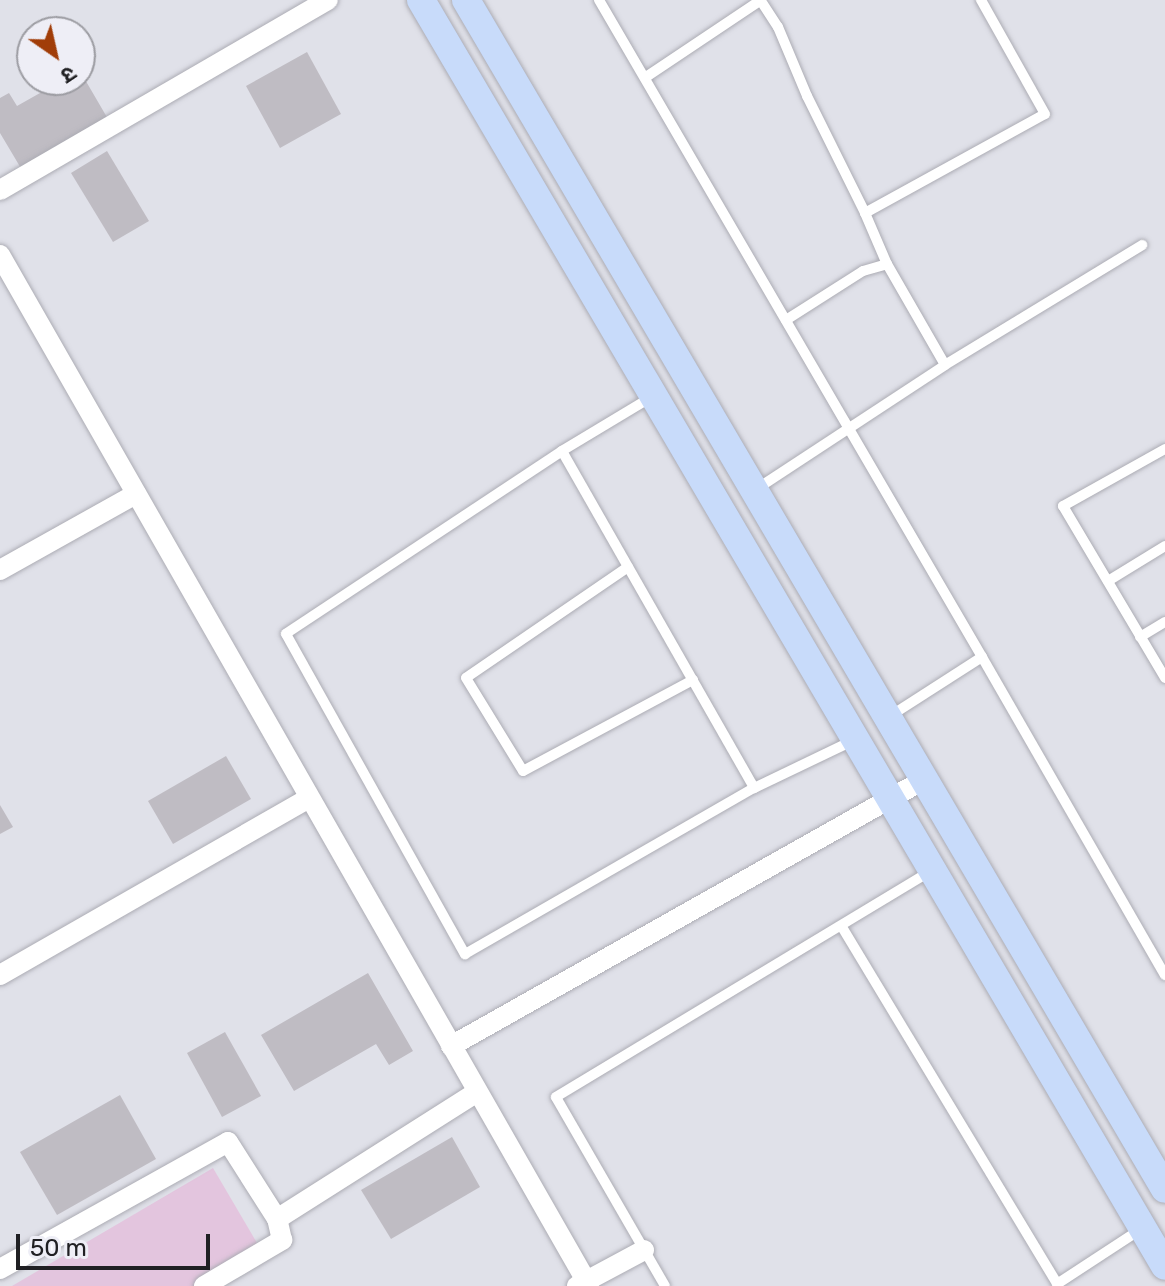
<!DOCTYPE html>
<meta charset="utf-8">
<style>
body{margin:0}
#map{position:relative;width:1165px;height:1286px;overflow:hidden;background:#e0e1e9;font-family:Rubik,"Noto Sans Devanagari",sans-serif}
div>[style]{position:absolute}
.green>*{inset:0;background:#e3c5de}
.building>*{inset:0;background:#bfbcc3}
.roads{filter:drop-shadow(0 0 2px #acacb4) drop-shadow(0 0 2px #acacb4)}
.lane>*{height:10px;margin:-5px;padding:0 5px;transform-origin:5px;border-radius:5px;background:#fff}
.street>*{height:20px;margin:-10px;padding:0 10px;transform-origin:10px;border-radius:10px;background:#fff}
.secondary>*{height:28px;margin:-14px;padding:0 14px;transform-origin:14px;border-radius:14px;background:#c8dbfa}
span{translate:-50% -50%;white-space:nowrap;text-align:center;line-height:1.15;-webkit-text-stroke:6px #eeeef6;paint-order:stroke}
.north{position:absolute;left:16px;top:16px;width:80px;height:80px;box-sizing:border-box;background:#eeeef6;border:2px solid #9c9ca2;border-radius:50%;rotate:146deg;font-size:22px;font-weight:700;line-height:32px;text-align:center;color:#202023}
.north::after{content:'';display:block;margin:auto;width:28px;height:36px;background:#a13d08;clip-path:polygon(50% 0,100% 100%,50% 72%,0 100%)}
.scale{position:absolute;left:16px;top:1234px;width:194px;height:36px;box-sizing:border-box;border:4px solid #202023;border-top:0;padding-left:10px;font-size:24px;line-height:28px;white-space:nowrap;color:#202023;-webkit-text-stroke:6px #eeeef6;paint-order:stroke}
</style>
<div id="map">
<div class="green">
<div style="clip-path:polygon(213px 1168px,260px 1248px,193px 1286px,12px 1286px)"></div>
</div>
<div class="building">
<div style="clip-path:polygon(307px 52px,341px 114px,280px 148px,246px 86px)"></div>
<div style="clip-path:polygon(80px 71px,108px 119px,22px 170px,0 133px,0 98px,9px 93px,17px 106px,63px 80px,80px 80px)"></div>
<div style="clip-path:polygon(107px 151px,149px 221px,113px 242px,71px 173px)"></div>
<div style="clip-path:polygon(226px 756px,251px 799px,173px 844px,148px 801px)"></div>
<div style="clip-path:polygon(0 805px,13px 827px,0 834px)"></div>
<div style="clip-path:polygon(368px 973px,413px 1051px,389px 1065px,376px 1044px,294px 1091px,261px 1035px)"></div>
<div style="clip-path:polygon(225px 1032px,261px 1096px,222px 1117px,187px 1053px)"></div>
<div style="clip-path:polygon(120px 1095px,156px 1159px,57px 1215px,20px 1152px)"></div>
<div style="clip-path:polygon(452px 1137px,480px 1187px,391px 1239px,361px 1190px)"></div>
</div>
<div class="roads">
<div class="lane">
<div style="left:599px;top:0;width:760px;rotate:59.76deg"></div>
<div style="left:982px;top:657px;width:109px;rotate:147.3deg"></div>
<div style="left:761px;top:1px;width:31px;rotate:57deg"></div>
<div style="left:778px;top:27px;width:75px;rotate:67.2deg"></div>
<div style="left:807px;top:96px;width:131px;rotate:63.6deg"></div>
<div style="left:865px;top:213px;width:205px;rotate:-28.8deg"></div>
<div style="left:1045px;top:114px;width:131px;rotate:-119.3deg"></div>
<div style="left:646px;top:77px;width:138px;rotate:-33.8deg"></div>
<div style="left:865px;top:213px;width:56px;rotate:66.7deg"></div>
<div style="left:786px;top:320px;width:91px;rotate:-32.5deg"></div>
<div style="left:863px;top:271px;width:25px;rotate:-16deg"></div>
<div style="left:887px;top:264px;width:116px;rotate:60.1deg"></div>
<div style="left:653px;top:396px;width:106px;rotate:148.9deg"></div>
<div style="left:562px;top:451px;width:331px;rotate:146.5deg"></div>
<div style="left:286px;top:634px;width:367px;rotate:60.8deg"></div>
<div style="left:465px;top:954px;width:333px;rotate:-29.9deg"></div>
<div style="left:754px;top:788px;width:111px;rotate:-25.6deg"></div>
<div style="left:1165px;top:449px;width:117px;rotate:150.8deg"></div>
<div style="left:1063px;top:506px;width:200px;rotate:59.3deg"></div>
<div style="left:562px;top:451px;width:388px;rotate:60.3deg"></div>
<div style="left:755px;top:490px;width:227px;rotate:-33.3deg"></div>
<div style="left:945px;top:365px;width:231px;rotate:-31.3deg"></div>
<div style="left:628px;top:567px;width:196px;rotate:145.6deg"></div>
<div style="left:466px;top:678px;width:109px;rotate:58.5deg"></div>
<div style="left:523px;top:771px;width:193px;rotate:-28.2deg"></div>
<div style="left:1108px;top:581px;width:67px;rotate:-31.6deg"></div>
<div style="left:1140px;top:637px;width:29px;rotate:-31deg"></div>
<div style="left:982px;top:657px;width:367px;rotate:60.1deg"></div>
<div style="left:842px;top:927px;width:417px;rotate:58.9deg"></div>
<div style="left:1057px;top:1284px;width:100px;rotate:-33.2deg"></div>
<div style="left:665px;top:1286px;width:218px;rotate:-120deg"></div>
<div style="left:556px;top:1097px;width:438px;rotate:-31.1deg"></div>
</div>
<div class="street">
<div style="left:0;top:190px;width:379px;rotate:-30.1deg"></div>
<div style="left:0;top:255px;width:1187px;rotate:60.26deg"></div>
<div style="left:0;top:570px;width:156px;rotate:-29.2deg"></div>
<div style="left:0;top:975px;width:356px;rotate:-29.8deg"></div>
<div style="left:451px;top:1046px;width:544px;rotate:-29.39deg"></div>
<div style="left:0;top:1269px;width:261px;rotate:-29.1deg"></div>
<div style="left:228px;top:1142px;width:91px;rotate:57.5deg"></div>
<div style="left:204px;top:1286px;width:91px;rotate:-30.5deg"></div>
<div style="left:282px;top:1240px;width:22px;rotate:-103deg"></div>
<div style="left:277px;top:1219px;width:237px;rotate:-32.4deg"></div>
<div style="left:577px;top:1286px;width:76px;rotate:-28.2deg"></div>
</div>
<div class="secondary">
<div style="left:421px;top:0;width:1468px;rotate:59.56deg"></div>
<div style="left:466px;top:0;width:1379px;rotate:59.55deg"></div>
</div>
</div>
<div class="north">उ</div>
<div class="scale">50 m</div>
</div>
